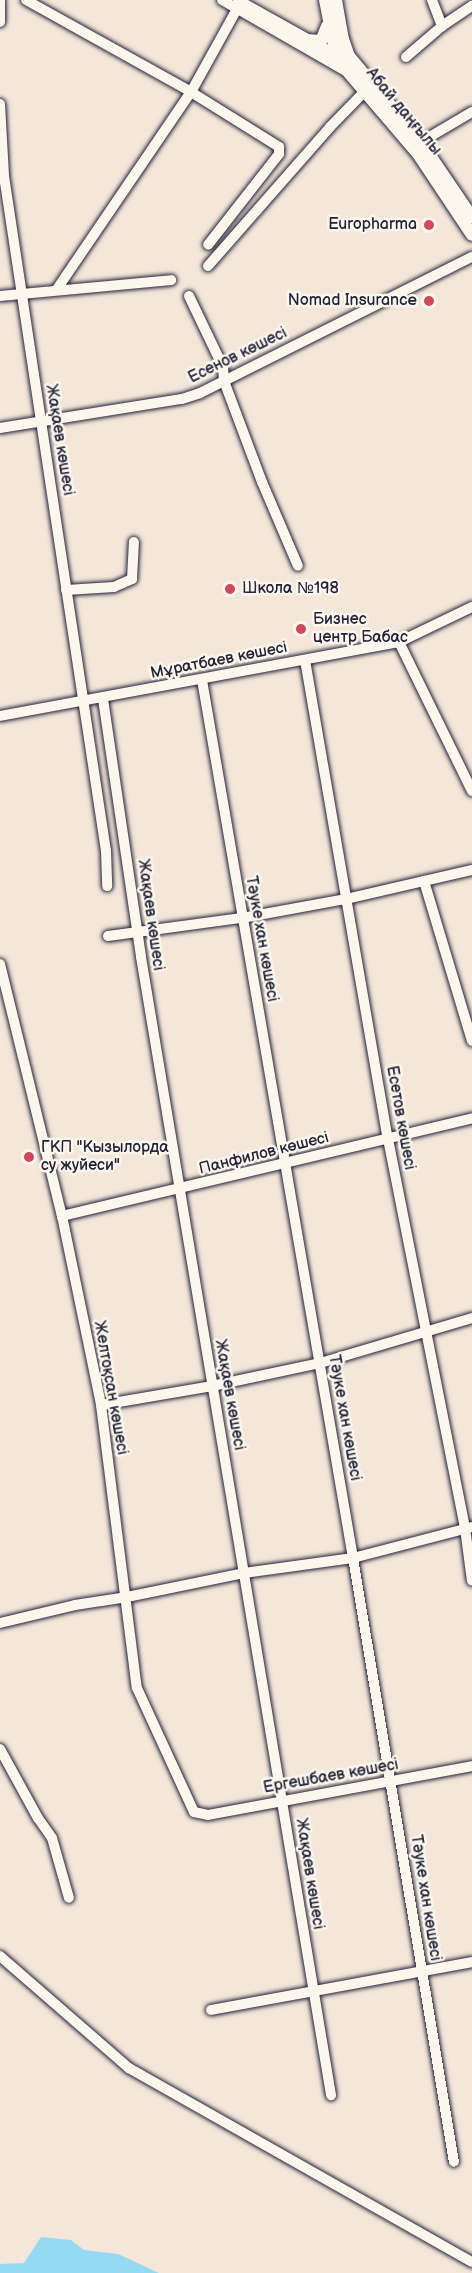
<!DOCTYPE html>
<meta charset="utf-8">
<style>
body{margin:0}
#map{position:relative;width:472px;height:2273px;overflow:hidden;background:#f4e7d9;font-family:"Balsamiq Sans",sans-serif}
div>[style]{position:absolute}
.water>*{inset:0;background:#94daf5}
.roads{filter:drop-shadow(0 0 2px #22223b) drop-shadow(0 0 2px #22223b)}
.minor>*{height:10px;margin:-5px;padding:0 5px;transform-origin:5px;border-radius:5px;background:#fbf7ec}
.major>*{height:12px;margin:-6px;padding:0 6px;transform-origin:6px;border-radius:6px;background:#fbf7ec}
.dots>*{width:16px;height:16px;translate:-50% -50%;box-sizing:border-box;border:3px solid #fbf7ec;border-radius:50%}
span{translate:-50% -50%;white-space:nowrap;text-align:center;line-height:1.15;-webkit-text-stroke:5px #fbf7ec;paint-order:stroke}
.street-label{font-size:16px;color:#22223b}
.poi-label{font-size:16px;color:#22223b}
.right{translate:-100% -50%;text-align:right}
.left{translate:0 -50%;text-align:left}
</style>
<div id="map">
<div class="water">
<div style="clip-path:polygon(41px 2237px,71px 2240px,84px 2250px,118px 2254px,159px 2273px,0 2273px,0 2264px,24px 2263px)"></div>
</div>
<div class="roads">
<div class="minor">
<div style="left:26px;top:0;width:189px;rotate:29.1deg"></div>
<div style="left:191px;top:92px;width:104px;rotate:32deg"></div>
<div style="left:279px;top:147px;width:7px;rotate:90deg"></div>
<div style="left:279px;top:154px;width:115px;rotate:128deg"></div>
<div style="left:222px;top:0;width:146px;rotate:29.9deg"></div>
<div style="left:238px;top:0;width:120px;rotate:29.3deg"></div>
<div style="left:432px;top:0;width:28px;rotate:69deg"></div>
<div style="left:0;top:22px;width:22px;rotate:-90deg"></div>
<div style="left:406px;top:57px;width:48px;rotate:-40.7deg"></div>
<div style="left:442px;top:26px;width:36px;rotate:-34deg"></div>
<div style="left:0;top:104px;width:72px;rotate:86.8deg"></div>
<div style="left:4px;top:176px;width:683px;rotate:81.41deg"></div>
<div style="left:106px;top:851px;width:35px;rotate:88deg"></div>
<div style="left:421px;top:142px;width:59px;rotate:-30.5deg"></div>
<div style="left:208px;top:266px;width:185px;rotate:-48.7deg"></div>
<div style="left:330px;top:127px;width:52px;rotate:-45.8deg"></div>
<div style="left:57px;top:289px;width:238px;rotate:-55.8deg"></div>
<div style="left:191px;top:92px;width:95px;rotate:-61deg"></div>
<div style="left:0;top:296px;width:172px;rotate:-5.3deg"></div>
<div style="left:189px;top:296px;width:79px;rotate:64.4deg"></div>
<div style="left:223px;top:367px;width:14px;rotate:86deg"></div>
<div style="left:224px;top:381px;width:108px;rotate:69.4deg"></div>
<div style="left:262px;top:482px;width:91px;rotate:66.8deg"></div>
<div style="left:0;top:428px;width:184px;rotate:-9.1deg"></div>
<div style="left:182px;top:399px;width:19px;rotate:-18deg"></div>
<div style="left:200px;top:393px;width:304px;rotate:-26.6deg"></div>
<div style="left:66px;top:590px;width:48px;rotate:-3.6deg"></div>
<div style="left:114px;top:587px;width:20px;rotate:-24deg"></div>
<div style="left:132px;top:579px;width:37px;rotate:-87deg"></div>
<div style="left:399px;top:642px;width:166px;rotate:63.9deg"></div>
<div style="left:305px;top:660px;width:486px;rotate:80.2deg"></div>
<div style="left:388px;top:1139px;width:397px;rotate:78.8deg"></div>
<div style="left:465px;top:1528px;width:53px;rotate:82.5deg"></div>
<div style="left:202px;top:680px;width:891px;rotate:80.24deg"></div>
<div style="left:353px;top:1558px;width:612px;rotate:80.51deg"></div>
<div style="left:103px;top:699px;width:261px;rotate:81.6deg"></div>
<div style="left:141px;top:957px;width:1154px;rotate:80.52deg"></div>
<div style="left:0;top:716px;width:406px;rotate:-10.5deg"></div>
<div style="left:399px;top:642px;width:81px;rotate:-25.6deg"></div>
<div style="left:424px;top:881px;width:167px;rotate:73.3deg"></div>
<div style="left:108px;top:936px;width:135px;rotate:-7.7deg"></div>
<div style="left:242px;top:918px;width:106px;rotate:-10.4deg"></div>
<div style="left:346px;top:899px;width:129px;rotate:-13deg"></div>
<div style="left:0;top:964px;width:260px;rotate:76.2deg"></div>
<div style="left:62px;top:1216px;width:193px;rotate:78.3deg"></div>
<div style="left:101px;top:1405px;width:285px;rotate:82.8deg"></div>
<div style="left:137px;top:1688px;width:136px;rotate:65.3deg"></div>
<div style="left:194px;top:1812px;width:14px;rotate:12deg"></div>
<div style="left:208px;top:1815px;width:269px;rotate:-10.5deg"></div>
<div style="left:62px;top:1216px;width:422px;rotate:-13.4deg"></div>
<div style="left:101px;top:1405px;width:113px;rotate:-9.7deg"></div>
<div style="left:212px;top:1386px;width:110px;rotate:-12deg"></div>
<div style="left:320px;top:1363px;width:159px;rotate:-16.5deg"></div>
<div style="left:0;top:1623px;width:77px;rotate:-13.5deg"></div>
<div style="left:75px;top:1605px;width:53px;rotate:-8.7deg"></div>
<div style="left:127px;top:1597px;width:119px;rotate:-11.6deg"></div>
<div style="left:244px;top:1573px;width:110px;rotate:-7.8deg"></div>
<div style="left:353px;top:1558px;width:123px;rotate:-14.6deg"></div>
<div style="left:0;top:1749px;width:79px;rotate:61.2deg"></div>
<div style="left:38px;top:1818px;width:24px;rotate:55deg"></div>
<div style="left:52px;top:1838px;width:62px;rotate:74.2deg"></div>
<div style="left:0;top:1956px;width:171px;rotate:41deg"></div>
<div style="left:129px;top:2068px;width:394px;rotate:29.5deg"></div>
<div style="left:211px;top:2010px;width:265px;rotate:-10.4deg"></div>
</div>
<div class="major">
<div style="left:325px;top:0;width:47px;rotate:78.9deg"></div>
<div style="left:334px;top:46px;width:11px;rotate:68deg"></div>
<div style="left:338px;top:56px;width:20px;rotate:57deg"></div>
<div style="left:349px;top:73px;width:106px;rotate:49.6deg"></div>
<div style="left:418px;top:154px;width:97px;rotate:56.3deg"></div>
<div style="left:336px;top:0;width:40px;rotate:80deg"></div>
<div style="left:343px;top:39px;width:18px;rotate:71deg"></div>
<div style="left:349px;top:56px;width:112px;rotate:50.1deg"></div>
<div style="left:421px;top:142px;width:91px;rotate:55.8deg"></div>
<div style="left:307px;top:40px;width:14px;rotate:4deg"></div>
<div style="left:321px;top:41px;width:16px;rotate:-68deg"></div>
</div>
</div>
<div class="dots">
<div style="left:429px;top:225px;background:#d1495b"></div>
<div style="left:429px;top:301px;background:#d1495b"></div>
<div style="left:230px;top:589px;background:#d1495b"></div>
<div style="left:301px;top:629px;background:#d1495b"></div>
<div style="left:29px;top:1157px;background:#d1495b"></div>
</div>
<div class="street-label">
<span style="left:403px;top:112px;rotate:50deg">Абай даңғылы</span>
<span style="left:238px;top:356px;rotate:-26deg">Есенов көшесі</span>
<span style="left:59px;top:440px;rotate:81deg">Жақаев көшесі</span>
<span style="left:219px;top:661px;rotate:-11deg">Мұратбаев көшесі</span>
<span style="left:150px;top:915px;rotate:82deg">Жақаев көшесі</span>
<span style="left:261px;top:939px;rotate:80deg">Тәуке хан көшесі</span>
<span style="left:400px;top:1118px;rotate:80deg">Есетов көшесі</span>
<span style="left:264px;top:1154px;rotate:-14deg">Панфилов көшесі</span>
<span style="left:110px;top:1388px;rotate:80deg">Желтоқсан көшесі</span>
<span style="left:229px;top:1395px;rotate:80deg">Жақаев көшесі</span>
<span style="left:344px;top:1418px;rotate:80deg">Тәуке хан көшесі</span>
<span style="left:331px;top:1777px;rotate:-10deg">Ергешбаев көшесі</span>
<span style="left:309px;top:1874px;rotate:81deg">Жақаев көшесі</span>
<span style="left:425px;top:1898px;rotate:81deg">Тәуке хан көшесі</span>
</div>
<div class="poi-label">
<span class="right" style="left:417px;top:225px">Europharma</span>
<span class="right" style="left:417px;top:301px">Nomad Insurance</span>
<span class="left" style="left:242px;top:589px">Школа №198</span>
<span class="left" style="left:313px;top:629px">Бизнес<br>центр Бабас</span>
<span class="left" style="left:41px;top:1157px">ГКП "Кызылорда<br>су жуйеси"</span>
</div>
</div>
